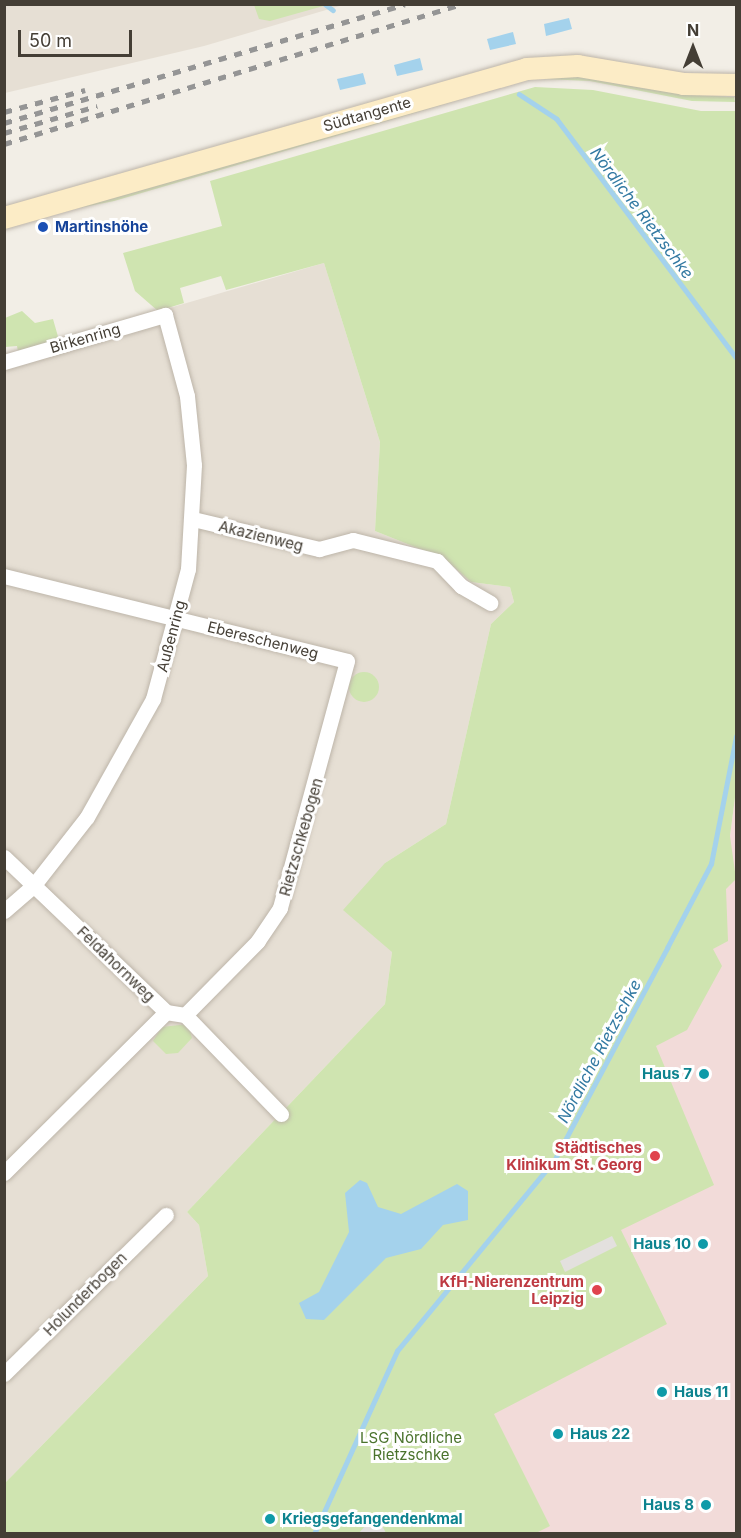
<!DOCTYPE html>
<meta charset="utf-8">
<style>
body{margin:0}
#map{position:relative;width:741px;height:1538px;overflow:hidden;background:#f2eee6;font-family:Inter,sans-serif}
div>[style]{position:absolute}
.residential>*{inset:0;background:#e6dfd4}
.medical>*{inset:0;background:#f2dbd9}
.green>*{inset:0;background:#cfe4b0}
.round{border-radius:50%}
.parking>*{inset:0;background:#e3e0de}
.water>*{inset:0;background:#a4d2ec}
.stream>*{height:4.5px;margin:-2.25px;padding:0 2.25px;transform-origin:2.25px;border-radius:2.25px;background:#a4d2ec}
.roads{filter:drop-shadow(0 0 2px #bdb5a9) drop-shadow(0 0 2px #bdb5a9)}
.street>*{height:15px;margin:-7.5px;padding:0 7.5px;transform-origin:7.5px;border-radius:7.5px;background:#fff}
.secondary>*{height:22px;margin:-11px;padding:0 11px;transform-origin:11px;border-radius:11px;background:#fcecc6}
.rail>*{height:4.5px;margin-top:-2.25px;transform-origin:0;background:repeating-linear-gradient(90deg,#959595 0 8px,transparent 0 16px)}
.dots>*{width:16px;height:16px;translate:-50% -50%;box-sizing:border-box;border:3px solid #fff;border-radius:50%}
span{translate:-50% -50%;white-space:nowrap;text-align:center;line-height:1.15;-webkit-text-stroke:6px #fff;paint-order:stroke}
.street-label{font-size:15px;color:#443e35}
.transit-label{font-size:15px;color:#164399;font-weight:700}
.left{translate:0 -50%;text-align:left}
.culture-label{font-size:15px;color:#0d838f;font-weight:700}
.right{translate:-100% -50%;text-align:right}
.health-label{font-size:15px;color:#be3a42;font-weight:700}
.park-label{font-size:15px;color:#4a732c}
.water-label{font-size:16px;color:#3279a2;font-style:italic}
.frame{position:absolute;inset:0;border:6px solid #443e35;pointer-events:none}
.north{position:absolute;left:663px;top:18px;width:60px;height:60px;-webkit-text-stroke:4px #fff;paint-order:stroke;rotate:0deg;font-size:16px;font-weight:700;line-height:24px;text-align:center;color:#443e35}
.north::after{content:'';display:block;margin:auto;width:21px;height:27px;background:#443e35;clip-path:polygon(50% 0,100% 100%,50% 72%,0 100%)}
.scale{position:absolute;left:18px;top:30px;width:114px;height:27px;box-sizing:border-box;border:3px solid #443e35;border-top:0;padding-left:8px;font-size:18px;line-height:21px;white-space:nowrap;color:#443e35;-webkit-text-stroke:4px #fff;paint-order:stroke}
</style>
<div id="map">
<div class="residential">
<div style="clip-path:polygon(4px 5px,343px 5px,204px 46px,5px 93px)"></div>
<div style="clip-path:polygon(324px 263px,380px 442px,375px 531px,445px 559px,471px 582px,510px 587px,514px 602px,491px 624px,446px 824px,385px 863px,392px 952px,385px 1004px,187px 1212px,199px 1225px,208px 1276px,5px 1483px,5px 356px)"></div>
</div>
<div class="medical">
<div style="clip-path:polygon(736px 790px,736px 1533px,117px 1534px,730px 836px)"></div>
</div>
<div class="green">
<div style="clip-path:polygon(254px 5px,254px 4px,327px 5px,270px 21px,259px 19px)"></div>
<div style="clip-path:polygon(573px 75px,681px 94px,734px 97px,735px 102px,692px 101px,590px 81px,544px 79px)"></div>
<div style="clip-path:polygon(535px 87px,593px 90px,701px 111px,736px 111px,736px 790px,730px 836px,736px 879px,726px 889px,728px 941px,713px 949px,722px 966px,687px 1030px,656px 1046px,714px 1185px,621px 1230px,667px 1324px,494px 1414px,550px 1526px,536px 1533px,5px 1534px,5px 1483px,208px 1276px,199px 1225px,187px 1212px,385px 1004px,392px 952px,343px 910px,385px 863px,446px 824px,491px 624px,514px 602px,510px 587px,471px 582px,445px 559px,375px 531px,380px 442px,324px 263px,226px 290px,221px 276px,180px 288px,184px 303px,158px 311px,135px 291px,123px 253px,222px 226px,210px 181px)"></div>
<div style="clip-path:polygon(469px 97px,114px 201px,64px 211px)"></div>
<div style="clip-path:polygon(22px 311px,35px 323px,53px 319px,59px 340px,18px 352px,17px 346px,5px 347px,5px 318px)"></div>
<div class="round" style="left:349px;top:672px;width:30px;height:30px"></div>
<div style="clip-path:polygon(188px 1024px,192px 1038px,178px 1053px,166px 1054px,153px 1041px,162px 1027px)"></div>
</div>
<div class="parking">
<div style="clip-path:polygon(612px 1236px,617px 1246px,565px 1272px,560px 1261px)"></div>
<div style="clip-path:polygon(379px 1520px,386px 1533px,359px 1533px,366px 1525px)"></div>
</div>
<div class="water">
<div style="clip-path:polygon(569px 18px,572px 29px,546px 36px,544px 24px)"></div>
<div style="clip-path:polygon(513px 32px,516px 44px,490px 50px,487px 39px)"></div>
<div style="clip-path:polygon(420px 58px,423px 70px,397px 76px,394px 65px)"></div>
<div style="clip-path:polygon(363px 73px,366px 84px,340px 90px,337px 79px)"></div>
<div style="clip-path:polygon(360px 1180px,367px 1183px,378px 1207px,401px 1214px,457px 1184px,468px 1191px,468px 1220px,443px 1225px,421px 1249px,386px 1258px,324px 1320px,306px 1319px,299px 1303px,319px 1292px,349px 1232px,345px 1193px)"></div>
</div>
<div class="stream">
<div style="left:325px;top:4px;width:10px;rotate:37deg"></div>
<div style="left:519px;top:94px;width:45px;rotate:33.3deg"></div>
<div style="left:557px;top:119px;width:298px;rotate:53.1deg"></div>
<div style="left:314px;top:1534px;width:201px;rotate:-65.6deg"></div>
<div style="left:397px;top:1351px;width:249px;rotate:-50.5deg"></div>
<div style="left:555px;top:1159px;width:239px;rotate:-62deg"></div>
<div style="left:667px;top:948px;width:95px;rotate:-62.4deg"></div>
<div style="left:711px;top:864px;width:130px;rotate:-78.9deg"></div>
</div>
<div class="roads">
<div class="street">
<div style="left:4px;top:362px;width:168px;rotate:-16.3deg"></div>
<div style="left:165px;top:315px;width:84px;rotate:74.8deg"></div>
<div style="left:187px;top:396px;width:69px;rotate:84.2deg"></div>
<div style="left:194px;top:465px;width:104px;rotate:93.3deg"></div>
<div style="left:188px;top:569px;width:135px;rotate:105.1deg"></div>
<div style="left:153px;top:699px;width:135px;rotate:119.2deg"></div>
<div style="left:87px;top:817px;width:88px;rotate:128deg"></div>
<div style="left:33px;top:886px;width:38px;rotate:139deg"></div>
<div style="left:193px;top:519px;width:130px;rotate:13.4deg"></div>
<div style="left:319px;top:549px;width:35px;rotate:-15deg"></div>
<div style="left:353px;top:540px;width:87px;rotate:14deg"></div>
<div style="left:437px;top:561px;width:35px;rotate:46deg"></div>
<div style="left:461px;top:586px;width:34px;rotate:30deg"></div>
<div style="left:4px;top:576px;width:353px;rotate:13.9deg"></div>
<div style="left:347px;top:661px;width:256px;rotate:105.2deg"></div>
<div style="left:280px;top:908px;width:40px;rotate:124deg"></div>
<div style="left:258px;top:941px;width:104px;rotate:134.6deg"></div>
<div style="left:4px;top:857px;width:224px;rotate:43.7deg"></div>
<div style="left:166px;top:1012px;width:19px;rotate:9deg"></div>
<div style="left:185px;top:1015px;width:138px;rotate:45.9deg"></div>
<div style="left:4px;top:1173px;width:228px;rotate:-44.8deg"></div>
<div style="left:4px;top:1374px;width:227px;rotate:-44.5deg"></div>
</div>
<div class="secondary">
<div style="left:4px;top:218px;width:544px;rotate:-15.9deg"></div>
<div style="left:527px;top:69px;width:51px;rotate:-3.4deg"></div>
<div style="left:578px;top:66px;width:108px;rotate:9.6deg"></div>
<div style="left:684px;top:84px;width:52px;rotate:1.1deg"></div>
</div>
</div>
<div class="rail">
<div style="left:4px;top:112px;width:84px;rotate:-15.2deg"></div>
<div style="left:4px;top:123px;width:418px;rotate:-16.5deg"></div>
<div style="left:4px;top:133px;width:97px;rotate:-16.2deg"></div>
<div style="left:4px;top:144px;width:480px;rotate:-17deg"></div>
</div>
<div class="dots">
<div style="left:43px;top:227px;background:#1a4fb4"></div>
<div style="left:704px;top:1074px;background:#0f9aa8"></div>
<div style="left:655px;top:1156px;background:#e0444e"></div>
<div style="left:703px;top:1244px;background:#0f9aa8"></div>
<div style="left:597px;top:1290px;background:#e0444e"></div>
<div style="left:662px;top:1392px;background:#0f9aa8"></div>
<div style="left:558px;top:1434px;background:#0f9aa8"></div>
<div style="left:706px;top:1505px;background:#0f9aa8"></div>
<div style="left:270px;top:1519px;background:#0f9aa8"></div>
</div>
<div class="street-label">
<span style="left:367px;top:114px;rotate:-16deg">Südtangente</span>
<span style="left:85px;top:338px;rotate:-16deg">Birkenring</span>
<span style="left:261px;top:536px;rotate:14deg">Akazienweg</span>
<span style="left:171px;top:636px;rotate:-75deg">Außenring</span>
<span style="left:263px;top:640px;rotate:14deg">Ebereschenweg</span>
<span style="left:301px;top:837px;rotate:-74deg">Rietzschkebogen</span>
<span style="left:116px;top:964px;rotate:44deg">Feldahornweg</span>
<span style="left:85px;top:1294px;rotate:-45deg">Holunderbogen</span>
</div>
<div class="transit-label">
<span class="left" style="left:55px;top:227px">Martinshöhe</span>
</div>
<div class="culture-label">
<span class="right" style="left:692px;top:1074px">Haus 7</span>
<span class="right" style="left:691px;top:1244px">Haus 10</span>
<span class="left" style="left:674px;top:1392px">Haus 11</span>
<span class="left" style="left:570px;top:1434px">Haus 22</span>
<span class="right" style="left:694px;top:1505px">Haus 8</span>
<span class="left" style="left:282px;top:1519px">Kriegsgefangendenkmal</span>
</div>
<div class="health-label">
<span class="right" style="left:642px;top:1156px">Städtisches<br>Klinikum St. Georg</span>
<span class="right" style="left:584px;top:1290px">KfH-Nierenzentrum<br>Leipzig</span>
</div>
<div class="park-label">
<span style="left:411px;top:1446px">LSG Nördliche<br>Rietzschke</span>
</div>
<div class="water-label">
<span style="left:642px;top:213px;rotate:53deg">Nördliche Rietzschke</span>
<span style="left:599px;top:1051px;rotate:-62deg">Nördliche Rietzschke</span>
</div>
<div class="frame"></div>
<div class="north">N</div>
<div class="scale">50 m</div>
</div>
